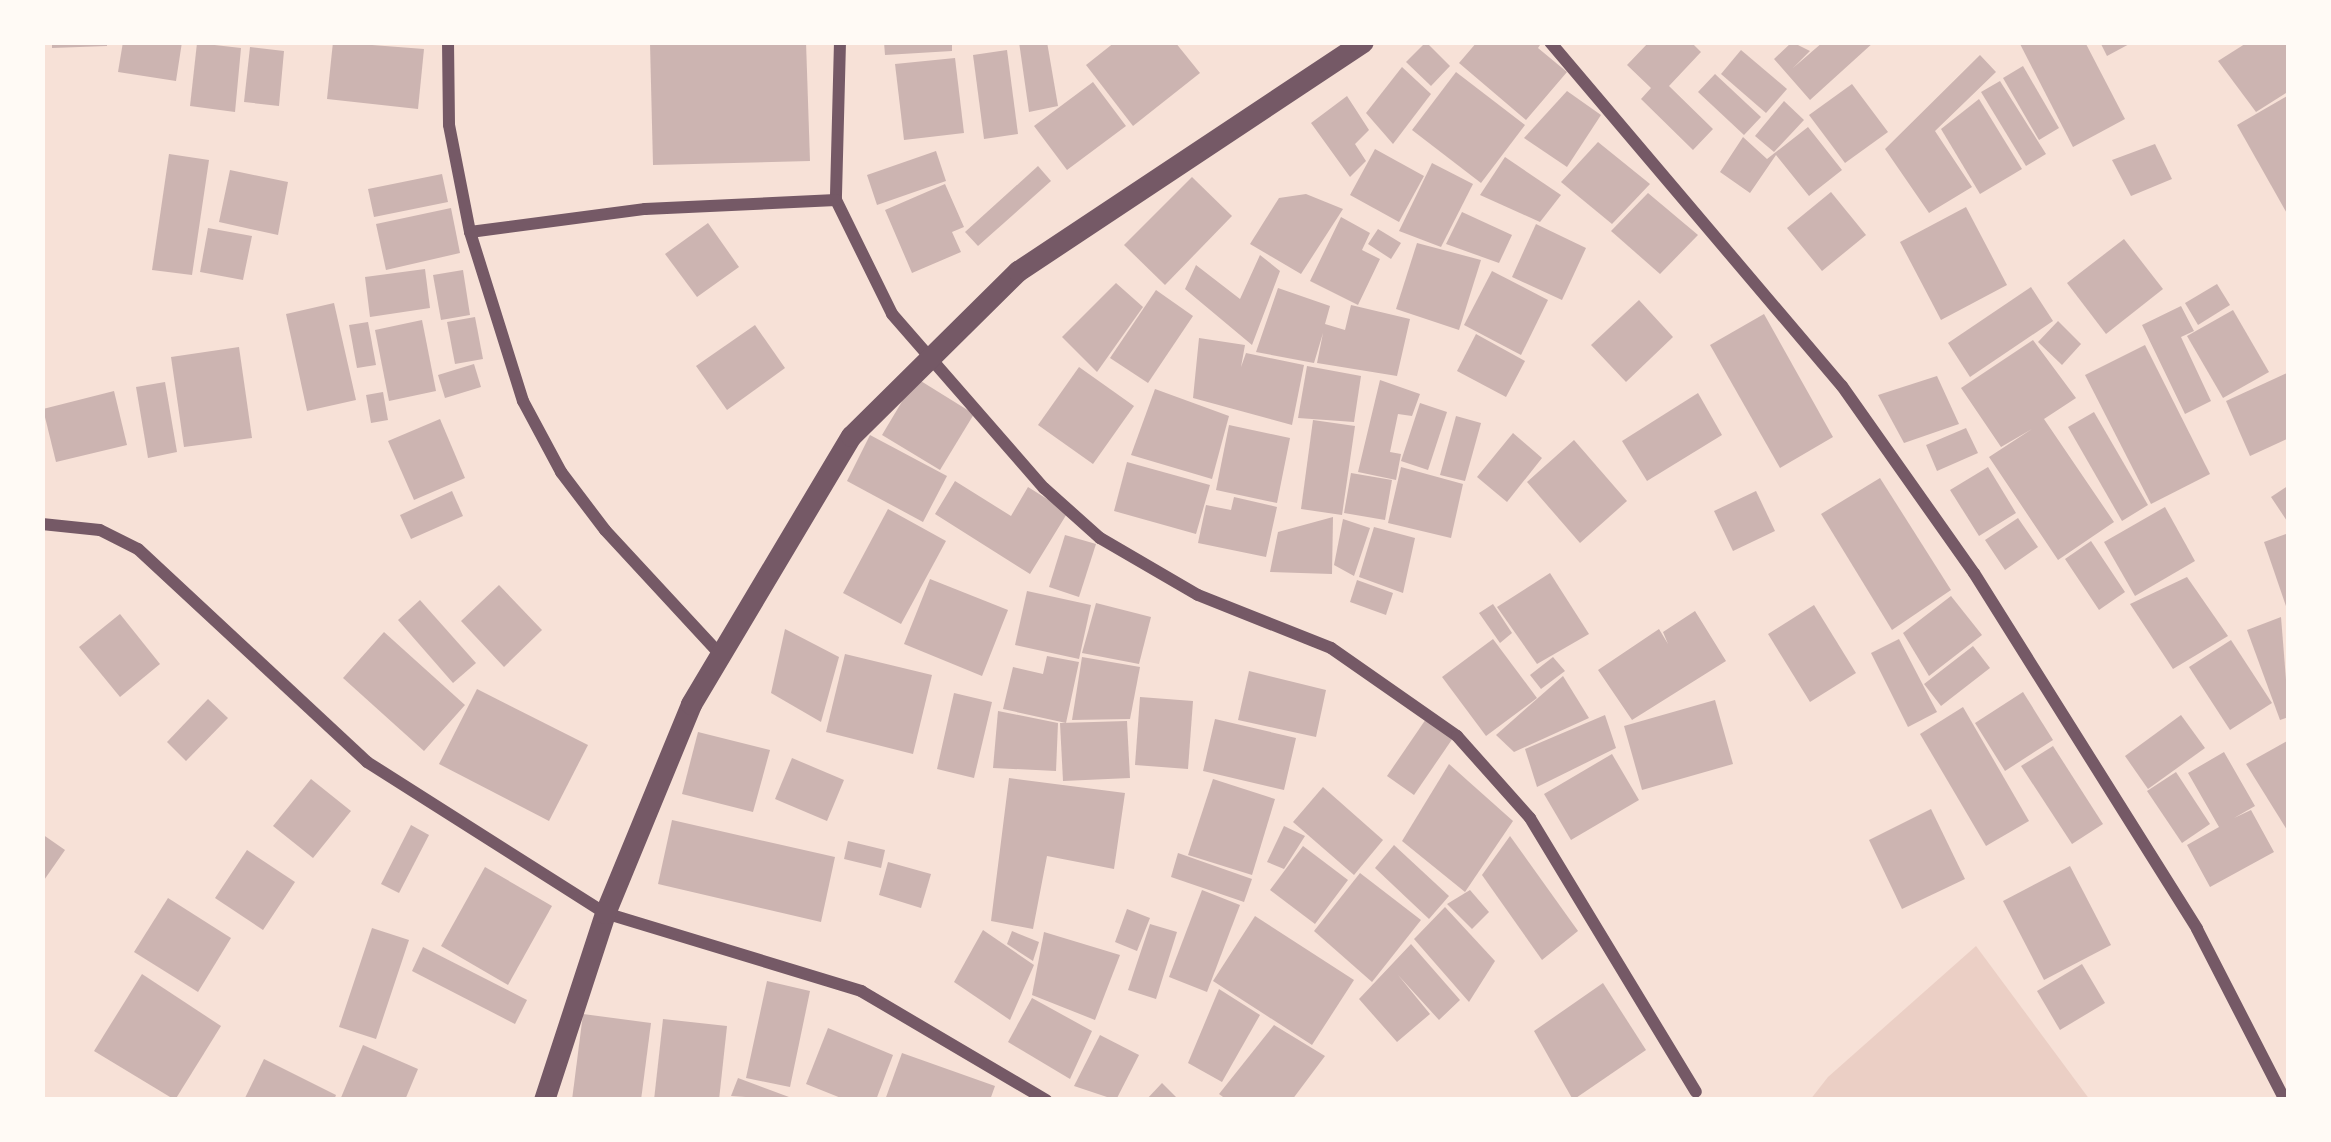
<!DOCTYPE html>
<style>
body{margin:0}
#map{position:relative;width:2331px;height:1142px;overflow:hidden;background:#f7e1d7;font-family:"Archivo Narrow",sans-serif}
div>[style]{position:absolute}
.green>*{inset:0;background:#ebcfc5}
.building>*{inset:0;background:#ccb4b1}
.minor>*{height:12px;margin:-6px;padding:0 6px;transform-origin:6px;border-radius:6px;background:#755966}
.tertiary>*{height:21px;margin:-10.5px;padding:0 10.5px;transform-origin:10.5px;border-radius:10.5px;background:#755966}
span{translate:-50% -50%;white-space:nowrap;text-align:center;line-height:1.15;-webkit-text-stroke:10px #fffaf5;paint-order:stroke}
.frame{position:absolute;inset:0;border:45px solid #fffaf5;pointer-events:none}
</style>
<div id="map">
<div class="green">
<div style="clip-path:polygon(1976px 946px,2090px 1100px,1810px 1100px,1828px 1077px)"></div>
</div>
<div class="building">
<div style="clip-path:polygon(52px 42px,107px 42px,107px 46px,52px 48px)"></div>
<div style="clip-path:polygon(123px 42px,182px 42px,176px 81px,118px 72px)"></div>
<div style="clip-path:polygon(333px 42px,424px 49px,418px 109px,327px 99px)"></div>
<div style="clip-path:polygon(806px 42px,810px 161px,653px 165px,650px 43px)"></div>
<div style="clip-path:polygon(884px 42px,952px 42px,952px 51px,885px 55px)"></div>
<div style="clip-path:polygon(1019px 42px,1047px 42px,1058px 106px,1029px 112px)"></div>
<div style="clip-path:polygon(1115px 42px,1175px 42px,1200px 73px,1133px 126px,1086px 65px)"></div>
<div style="clip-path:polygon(1426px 42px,1450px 66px,1431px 86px,1406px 62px)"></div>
<div style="clip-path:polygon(1477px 42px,1542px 42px,1538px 48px,1567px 72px,1526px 120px,1459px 63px)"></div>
<div style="clip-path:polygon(1649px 42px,1691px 42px,1701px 52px,1669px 86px,1713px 129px,1693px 150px,1641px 99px,1651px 88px,1627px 65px)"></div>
<div style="clip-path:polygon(1792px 42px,1810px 51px,1793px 68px,1823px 42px,1874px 42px,1810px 100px,1774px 59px)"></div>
<div style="clip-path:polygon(2019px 42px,2085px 42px,2125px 119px,2073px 147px)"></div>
<div style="clip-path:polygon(2100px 42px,2133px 42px,2107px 56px)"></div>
<div style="clip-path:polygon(2248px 42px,2289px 42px,2289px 91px,2256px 112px,2218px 61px)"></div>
<div style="clip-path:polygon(197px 43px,241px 48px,235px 112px,190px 106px)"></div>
<div style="clip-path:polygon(250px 47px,284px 51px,279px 106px,244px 102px)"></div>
<div style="clip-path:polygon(1007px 50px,1018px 134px,984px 139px,973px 55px)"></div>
<div style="clip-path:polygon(1741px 50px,1787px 89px,1766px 113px,1721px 74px)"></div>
<div style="clip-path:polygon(1980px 55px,1996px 72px,1935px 131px,1972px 187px,1929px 213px,1885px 149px)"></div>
<div style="clip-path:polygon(955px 58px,964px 133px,904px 140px,895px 64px)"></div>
<div style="clip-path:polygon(2023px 66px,2059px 128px,2039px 140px,2003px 78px)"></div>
<div style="clip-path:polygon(1402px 67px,1431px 94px,1393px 144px,1366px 113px)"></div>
<div style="clip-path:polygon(1456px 72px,1525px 125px,1481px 183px,1412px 130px)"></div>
<div style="clip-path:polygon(1715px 74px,1761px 117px,1744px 135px,1698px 92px)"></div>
<div style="clip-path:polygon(2000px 81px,2046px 154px,2026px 166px,1981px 92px)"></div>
<div style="clip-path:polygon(1093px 82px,1126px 126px,1067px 170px,1034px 126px)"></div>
<div style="clip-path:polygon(1852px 84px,1888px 132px,1845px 163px,1809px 115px)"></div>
<div style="clip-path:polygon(1567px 91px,1601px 115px,1567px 167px,1524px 138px)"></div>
<div style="clip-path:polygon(2289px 95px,2289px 217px,2237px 125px)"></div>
<div style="clip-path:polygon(1347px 96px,1369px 130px,1355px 144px,1366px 161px,1350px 177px,1311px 123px)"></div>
<div style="clip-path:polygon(1979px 99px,2022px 169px,1980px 194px,1941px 129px)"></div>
<div style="clip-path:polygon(1784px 101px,1804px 120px,1774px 152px,1755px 136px)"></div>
<div style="clip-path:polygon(1808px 127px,1842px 170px,1809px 196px,1776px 155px,1750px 193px,1720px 172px,1743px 137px,1767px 159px)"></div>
<div style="clip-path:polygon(1598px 142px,1650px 184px,1612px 224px,1561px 182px)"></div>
<div style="clip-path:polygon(2155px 144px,2172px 179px,2131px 196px,2112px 160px)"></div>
<div style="clip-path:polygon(1375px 149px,1424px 176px,1399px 222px,1350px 195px)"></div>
<div style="clip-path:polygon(936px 151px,946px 181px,877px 205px,867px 175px)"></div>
<div style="clip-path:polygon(169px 154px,209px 160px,192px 275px,152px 270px)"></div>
<div style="clip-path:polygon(1505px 157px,1561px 195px,1540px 222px,1480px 195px)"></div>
<div style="clip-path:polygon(1432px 163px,1473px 184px,1441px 247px,1399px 231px)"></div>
<div style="clip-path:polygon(1038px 166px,1051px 181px,978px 246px,965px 232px)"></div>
<div style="clip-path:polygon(230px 170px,288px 182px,278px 235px,219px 222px)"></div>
<div style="clip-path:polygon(442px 174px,448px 202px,374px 217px,368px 189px)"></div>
<div style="clip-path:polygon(1192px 177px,1232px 216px,1165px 285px,1124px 245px)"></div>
<div style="clip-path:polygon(945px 184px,964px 227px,952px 232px,961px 252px,912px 273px,885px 210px)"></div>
<div style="clip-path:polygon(1831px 192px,1866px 235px,1822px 271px,1787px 228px)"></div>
<div style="clip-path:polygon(1648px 193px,1698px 235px,1660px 274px,1611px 231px)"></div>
<div style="clip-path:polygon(1306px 194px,1343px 209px,1301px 274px,1250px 244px,1279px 198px)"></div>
<div style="clip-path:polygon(1966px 207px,2007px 285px,1941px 320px,1900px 242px)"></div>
<div style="clip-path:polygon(451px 208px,460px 253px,386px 270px,376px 224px)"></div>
<div style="clip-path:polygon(1462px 212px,1512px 235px,1499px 263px,1446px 244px)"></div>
<div style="clip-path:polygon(1341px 217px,1370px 233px,1362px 250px,1380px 259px,1358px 305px,1310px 281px)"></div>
<div style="clip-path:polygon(708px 223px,739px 267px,697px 297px,665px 254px)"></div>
<div style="clip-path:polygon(1536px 224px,1586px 248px,1562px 300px,1512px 277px)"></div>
<div style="clip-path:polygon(208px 228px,252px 236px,243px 280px,200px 272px)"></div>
<div style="clip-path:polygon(1378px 229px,1401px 243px,1391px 259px,1368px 244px)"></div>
<div style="clip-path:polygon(2124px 239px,2163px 289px,2106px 334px,2067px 283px)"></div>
<div style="clip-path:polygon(1417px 243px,1481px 260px,1459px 330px,1396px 309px)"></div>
<div style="clip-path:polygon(1260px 255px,1280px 271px,1252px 345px,1185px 289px,1196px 265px,1240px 299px)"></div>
<div style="clip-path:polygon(425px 269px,430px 308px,370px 317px,365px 277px)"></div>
<div style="clip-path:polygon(463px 270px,470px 315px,441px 320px,433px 275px)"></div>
<div style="clip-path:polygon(1492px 271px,1548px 300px,1521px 355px,1464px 325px)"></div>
<div style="clip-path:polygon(1116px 283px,1143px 307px,1097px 372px,1062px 337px)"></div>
<div style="clip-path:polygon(2217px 284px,2230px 305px,2198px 325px,2185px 303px)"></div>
<div style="clip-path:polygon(2031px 287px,2053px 321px,1970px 377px,1948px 343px)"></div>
<div style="clip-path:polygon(1278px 288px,1330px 306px,1325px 324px,1345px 330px,1351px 305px,1410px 319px,1397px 376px,1317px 363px,1323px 333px,1314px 363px,1256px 352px)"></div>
<div style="clip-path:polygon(1156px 290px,1193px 316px,1148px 383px,1110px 358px)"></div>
<div style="clip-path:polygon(1639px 300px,1673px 337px,1626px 382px,1591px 345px)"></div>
<div style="clip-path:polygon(334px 303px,356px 400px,307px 411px,286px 314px)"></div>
<div style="clip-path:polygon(2181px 306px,2194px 331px,2181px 337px,2211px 401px,2185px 414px,2142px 325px)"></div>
<div style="clip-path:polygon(2233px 310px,2269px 372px,2223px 398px,2187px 336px)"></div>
<div style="clip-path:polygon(1764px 314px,1833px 437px,1780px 468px,1710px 345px)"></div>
<div style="clip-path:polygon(475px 317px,483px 359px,455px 364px,447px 322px)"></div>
<div style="clip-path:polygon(422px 320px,436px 391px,389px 401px,375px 330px)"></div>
<div style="clip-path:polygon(2058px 321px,2081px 344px,2062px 365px,2038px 342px)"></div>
<div style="clip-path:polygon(368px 322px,376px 365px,357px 368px,349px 325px)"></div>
<div style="clip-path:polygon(755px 325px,785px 368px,727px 410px,696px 366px)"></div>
<div style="clip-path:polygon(1476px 334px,1525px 361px,1506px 397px,1457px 371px)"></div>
<div style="clip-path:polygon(1199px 338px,1245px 345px,1241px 367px,1246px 353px,1304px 365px,1292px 425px,1193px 398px)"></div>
<div style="clip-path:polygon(2033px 340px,2076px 398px,2044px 419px,2114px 522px,2058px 560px,1989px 457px,2032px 429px,2001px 447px,1961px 388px)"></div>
<div style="clip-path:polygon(2145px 345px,2210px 474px,2151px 504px,2085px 375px)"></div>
<div style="clip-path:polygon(239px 347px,252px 438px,184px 447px,171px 357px)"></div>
<div style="clip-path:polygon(474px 364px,481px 387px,445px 398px,438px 375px)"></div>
<div style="clip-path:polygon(1307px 366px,1361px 376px,1354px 422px,1298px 418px)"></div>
<div style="clip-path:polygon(1079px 367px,1134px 406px,1093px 464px,1038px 425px)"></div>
<div style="clip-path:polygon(2289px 372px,2289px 438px,2250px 456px,2226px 401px)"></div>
<div style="clip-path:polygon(1937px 376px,1959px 424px,1904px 443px,1878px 395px)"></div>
<div style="clip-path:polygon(916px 378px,974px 414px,940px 470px,882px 435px)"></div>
<div style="clip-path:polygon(1380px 380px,1420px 394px,1412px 416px,1398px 414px,1390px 452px,1401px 454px,1396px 480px,1358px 472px)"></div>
<div style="clip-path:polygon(165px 382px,177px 452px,148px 458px,136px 387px)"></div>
<div style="clip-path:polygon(1155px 389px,1229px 416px,1212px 479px,1131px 455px)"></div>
<div style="clip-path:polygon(114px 391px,127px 445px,56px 462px,43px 409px)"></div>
<div style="clip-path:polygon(383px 392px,388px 420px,371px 423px,366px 395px)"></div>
<div style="clip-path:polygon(1698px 393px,1722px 435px,1647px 481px,1622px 441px)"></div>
<div style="clip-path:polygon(1420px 403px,1447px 412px,1428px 470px,1401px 461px)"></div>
<div style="clip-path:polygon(2094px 412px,2148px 505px,2122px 521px,2068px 427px)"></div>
<div style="clip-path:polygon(1456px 416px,1481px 423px,1465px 481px,1440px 475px)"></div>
<div style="clip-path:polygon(440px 419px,465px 478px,414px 500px,388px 441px)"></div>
<div style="clip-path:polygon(1313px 420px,1355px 426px,1342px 515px,1301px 509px)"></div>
<div style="clip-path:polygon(1229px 425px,1290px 438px,1277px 503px,1216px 490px)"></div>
<div style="clip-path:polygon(1966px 428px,1978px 453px,1937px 471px,1926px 445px)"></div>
<div style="clip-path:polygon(1513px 433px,1542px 458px,1507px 502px,1477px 477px)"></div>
<div style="clip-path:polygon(870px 435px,947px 476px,923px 522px,847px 481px)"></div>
<div style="clip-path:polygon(1574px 440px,1627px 501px,1580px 543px,1527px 482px)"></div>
<div style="clip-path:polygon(1127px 462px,1210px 485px,1196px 534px,1114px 511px)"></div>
<div style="clip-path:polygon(1401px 467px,1463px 484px,1451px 538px,1388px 523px)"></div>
<div style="clip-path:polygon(1988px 467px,2016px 513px,1979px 536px,1950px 490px)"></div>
<div style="clip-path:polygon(1351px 473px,1392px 480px,1385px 520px,1344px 513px)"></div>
<div style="clip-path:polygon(1880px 478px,1951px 590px,1892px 630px,1821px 514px)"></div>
<div style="clip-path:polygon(955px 481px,1011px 516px,1028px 487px,1068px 512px,1030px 574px,935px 514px)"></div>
<div style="clip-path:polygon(2289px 485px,2289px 524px,2271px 497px)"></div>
<div style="clip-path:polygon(452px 491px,463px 516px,411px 539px,400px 515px)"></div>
<div style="clip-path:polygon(1756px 491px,1775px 531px,1733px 551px,1714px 511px)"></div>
<div style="clip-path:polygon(1234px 497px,1277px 507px,1266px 557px,1198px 543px,1206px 505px,1231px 510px)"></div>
<div style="clip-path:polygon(2165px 507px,2195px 561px,2135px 596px,2104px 542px)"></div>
<div style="clip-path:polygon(888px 509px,946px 541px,901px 624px,843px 593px)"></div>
<div style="clip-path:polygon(1333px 517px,1332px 574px,1270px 572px,1278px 532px)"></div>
<div style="clip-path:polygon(2018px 518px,2038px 547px,2005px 570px,1985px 540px)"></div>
<div style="clip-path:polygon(1343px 519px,1370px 528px,1354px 576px,1334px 565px)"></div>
<div style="clip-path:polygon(1374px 527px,1415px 538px,1403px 593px,1359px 577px)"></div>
<div style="clip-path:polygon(2289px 533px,2289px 612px,2288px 612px,2264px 542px)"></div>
<div style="clip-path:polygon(1065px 535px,1096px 544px,1079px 597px,1049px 587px)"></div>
<div style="clip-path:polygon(2091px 541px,2125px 592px,2099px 610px,2065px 559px)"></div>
<div style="clip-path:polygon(1550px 573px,1589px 634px,1537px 664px,1497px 607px)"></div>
<div style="clip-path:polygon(2187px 577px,2228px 636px,2173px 669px,2130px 604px)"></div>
<div style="clip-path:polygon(930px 579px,1008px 610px,982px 676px,904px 644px)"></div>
<div style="clip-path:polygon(1357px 580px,1393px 593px,1386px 615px,1350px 602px)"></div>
<div style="clip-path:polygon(499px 585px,542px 630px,504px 667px,461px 621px)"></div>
<div style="clip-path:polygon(1027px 591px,1091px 605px,1079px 659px,1015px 645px)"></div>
<div style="clip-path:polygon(1951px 596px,1982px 635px,1929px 676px,1903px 633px)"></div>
<div style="clip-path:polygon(420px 600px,476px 663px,453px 683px,398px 620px)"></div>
<div style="clip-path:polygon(1096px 603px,1151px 617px,1139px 664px,1082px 653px)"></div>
<div style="clip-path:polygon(1493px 604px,1512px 633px,1500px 643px,1479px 613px)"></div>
<div style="clip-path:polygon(1814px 605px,1856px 673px,1810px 702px,1768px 634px)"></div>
<div style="clip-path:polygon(1695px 611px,1726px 661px,1632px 720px,1598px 670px,1659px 629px,1668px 644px,1663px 632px)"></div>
<div style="clip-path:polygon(120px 614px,160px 664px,120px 697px,79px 647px)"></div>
<div style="clip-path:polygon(2281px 617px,2289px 717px,2280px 720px,2247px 630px)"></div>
<div style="clip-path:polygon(785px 629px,839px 657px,821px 722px,771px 693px)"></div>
<div style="clip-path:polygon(384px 632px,465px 705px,424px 751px,343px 678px)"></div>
<div style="clip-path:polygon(1493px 639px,1537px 698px,1486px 736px,1442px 677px)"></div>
<div style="clip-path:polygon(1899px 639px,1937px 712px,1908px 727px,1871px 653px)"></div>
<div style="clip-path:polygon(2231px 640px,2272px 703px,2230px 730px,2189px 667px)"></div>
<div style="clip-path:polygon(1973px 646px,1990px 668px,1941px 706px,1924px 684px)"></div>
<div style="clip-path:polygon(845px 654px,932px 675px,913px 754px,826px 732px)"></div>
<div style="clip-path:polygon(1047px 656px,1079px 662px,1066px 723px,1003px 709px,1013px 667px,1043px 674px)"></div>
<div style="clip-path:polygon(1082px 657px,1140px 667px,1130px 719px,1072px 720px)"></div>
<div style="clip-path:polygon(1553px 657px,1565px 671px,1541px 689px,1530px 675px)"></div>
<div style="clip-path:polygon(1249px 671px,1326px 690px,1316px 737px,1238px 720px)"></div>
<div style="clip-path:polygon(1563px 676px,1589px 718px,1514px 752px,1496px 735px)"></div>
<div style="clip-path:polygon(477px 689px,588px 745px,549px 821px,439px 764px)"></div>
<div style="clip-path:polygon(2023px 692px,2053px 740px,2005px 771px,1975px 723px)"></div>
<div style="clip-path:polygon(954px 693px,992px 702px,974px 778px,937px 769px)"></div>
<div style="clip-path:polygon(1140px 697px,1193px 701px,1188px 769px,1135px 765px)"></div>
<div style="clip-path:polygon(208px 699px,228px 718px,186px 761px,167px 742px)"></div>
<div style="clip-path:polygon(1715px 700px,1733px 764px,1642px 790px,1624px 726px)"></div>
<div style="clip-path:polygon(1963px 707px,2029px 821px,1986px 846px,1920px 734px)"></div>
<div style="clip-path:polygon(998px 711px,1058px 723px,1056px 771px,993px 768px)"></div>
<div style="clip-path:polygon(1605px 715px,1616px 748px,1537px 787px,1525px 749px)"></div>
<div style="clip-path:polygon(2181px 715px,2205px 748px,2148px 789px,2125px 756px)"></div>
<div style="clip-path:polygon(1215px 719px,1296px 738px,1284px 790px,1203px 771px)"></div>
<div style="clip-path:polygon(1426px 719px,1453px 738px,1414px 795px,1387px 776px)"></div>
<div style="clip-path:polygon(1127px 721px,1130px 778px,1063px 781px,1060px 723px)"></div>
<div style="clip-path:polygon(698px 732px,770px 750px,753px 812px,682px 794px)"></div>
<div style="clip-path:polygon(2289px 740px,2289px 833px,2246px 764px)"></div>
<div style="clip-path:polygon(2053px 746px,2103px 824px,2072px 844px,2021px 766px)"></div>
<div style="clip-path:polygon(2224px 752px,2255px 806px,2234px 818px,2251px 810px,2274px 852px,2210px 887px,2187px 845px,2219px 827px,2188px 773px)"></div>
<div style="clip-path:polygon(1612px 754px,1639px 800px,1571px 840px,1544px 794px)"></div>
<div style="clip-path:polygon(792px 758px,844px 780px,827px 821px,775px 799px)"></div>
<div style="clip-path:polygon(1449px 764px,1513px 821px,1465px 892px,1402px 841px)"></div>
<div style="clip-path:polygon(2176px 772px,2210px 824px,2182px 843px,2147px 791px)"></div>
<div style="clip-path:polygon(1009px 778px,1125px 793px,1114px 869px,1047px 856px,1033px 929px,991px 921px)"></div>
<div style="clip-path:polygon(311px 779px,351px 811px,313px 858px,273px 826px)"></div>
<div style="clip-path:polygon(1213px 779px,1275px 799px,1252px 875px,1188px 855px)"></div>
<div style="clip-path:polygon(1323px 787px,1383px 840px,1354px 875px,1293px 822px)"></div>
<div style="clip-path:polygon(1931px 809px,1965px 879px,1902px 909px,1869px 840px)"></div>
<div style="clip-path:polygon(672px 820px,835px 857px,821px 922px,658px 884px)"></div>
<div style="clip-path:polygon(411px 825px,429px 835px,399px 893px,381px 884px)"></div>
<div style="clip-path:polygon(1284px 826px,1305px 836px,1284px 869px,1267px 862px)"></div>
<div style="clip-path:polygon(42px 834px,65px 850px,42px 883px)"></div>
<div style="clip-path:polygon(1510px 836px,1578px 931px,1542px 960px,1482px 875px)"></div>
<div style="clip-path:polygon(848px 841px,885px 850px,881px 868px,844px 859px)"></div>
<div style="clip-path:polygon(1394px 845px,1449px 896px,1429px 919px,1375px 868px)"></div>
<div style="clip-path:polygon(1303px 846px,1348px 880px,1315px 924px,1270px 890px)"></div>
<div style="clip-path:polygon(247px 850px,295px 882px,263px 930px,215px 898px)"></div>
<div style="clip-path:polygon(1178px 853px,1252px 879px,1244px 902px,1171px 877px)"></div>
<div style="clip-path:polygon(888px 862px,931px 874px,921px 908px,879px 895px)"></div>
<div style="clip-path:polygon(2070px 866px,2111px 945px,2044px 980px,2003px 901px)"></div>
<div style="clip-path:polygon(485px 867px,552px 906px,508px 985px,441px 946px)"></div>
<div style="clip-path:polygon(1360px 873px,1421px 920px,1372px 982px,1314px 931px)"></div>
<div style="clip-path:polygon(1202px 890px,1240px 905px,1207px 992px,1169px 977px)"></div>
<div style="clip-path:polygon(1470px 890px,1489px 912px,1472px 929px,1447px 904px)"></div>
<div style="clip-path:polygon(168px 898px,231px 938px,198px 992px,134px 952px)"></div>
<div style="clip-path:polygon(1445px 907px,1495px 961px,1469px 1002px,1414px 939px)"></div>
<div style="clip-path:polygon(1127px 909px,1150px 918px,1137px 951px,1115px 942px)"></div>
<div style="clip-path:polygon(1255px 916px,1354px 980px,1312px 1045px,1213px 981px)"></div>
<div style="clip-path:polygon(1150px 924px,1177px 932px,1156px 999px,1128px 990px)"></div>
<div style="clip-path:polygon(372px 928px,409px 940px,376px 1039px,339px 1027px)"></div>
<div style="clip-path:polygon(983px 930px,1034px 965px,1010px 1020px,954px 982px)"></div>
<div style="clip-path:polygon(1012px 931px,1039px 942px,1033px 961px,1007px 944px)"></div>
<div style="clip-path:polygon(1044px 932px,1120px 955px,1095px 1020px,1032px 995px)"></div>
<div style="clip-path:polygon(1411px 944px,1460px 1000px,1439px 1020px,1398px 975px,1430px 1014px,1397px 1042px,1359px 999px)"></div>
<div style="clip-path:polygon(423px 947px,527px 1000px,515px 1024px,412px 971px)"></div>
<div style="clip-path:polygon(2082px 964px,2105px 1003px,2060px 1030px,2037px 991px)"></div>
<div style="clip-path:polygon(142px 974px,221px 1026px,175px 1100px,94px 1051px)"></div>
<div style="clip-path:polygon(767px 981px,810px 991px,790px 1087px,746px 1078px)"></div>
<div style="clip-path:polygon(1603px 983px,1646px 1050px,1573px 1100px,1534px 1031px)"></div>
<div style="clip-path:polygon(1219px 989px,1260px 1015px,1222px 1082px,1188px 1063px)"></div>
<div style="clip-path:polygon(1032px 998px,1092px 1031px,1070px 1079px,1008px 1042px)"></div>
<div style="clip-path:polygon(583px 1014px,651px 1023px,641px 1100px,572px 1100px)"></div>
<div style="clip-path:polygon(663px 1019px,727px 1026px,719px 1100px,654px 1100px)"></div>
<div style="clip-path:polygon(1274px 1025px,1325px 1056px,1292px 1100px,1227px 1100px,1219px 1094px)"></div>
<div style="clip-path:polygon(828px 1028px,893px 1055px,876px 1100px,846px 1100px,806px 1084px)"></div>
<div style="clip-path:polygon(1100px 1035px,1139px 1055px,1116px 1100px,1074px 1086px)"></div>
<div style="clip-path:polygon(363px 1045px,418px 1069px,405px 1100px,340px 1100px)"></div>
<div style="clip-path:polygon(902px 1053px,995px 1086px,990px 1100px,885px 1100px)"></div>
<div style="clip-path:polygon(264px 1059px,336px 1095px,334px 1100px,244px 1100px)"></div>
<div style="clip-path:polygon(738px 1078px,789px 1097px,788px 1100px,731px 1096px)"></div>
<div style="clip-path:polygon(1162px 1083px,1179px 1100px,1146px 1100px)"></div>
</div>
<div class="minor">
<div style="left:448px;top:42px;width:83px;rotate:89.3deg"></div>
<div style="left:449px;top:125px;width:109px;rotate:78.9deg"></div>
<div style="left:470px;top:232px;width:177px;rotate:72.6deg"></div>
<div style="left:523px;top:401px;width:81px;rotate:61.8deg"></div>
<div style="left:561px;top:472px;width:73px;rotate:52.8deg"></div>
<div style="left:605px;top:530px;width:166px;rotate:47.2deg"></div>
<div style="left:840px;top:42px;width:158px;rotate:91.5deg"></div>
<div style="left:836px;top:200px;width:127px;rotate:63.8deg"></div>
<div style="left:892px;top:314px;width:231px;rotate:48.9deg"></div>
<div style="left:1044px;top:488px;width:75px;rotate:41.8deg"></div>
<div style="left:1100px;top:538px;width:113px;rotate:30.2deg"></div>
<div style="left:1198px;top:595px;width:143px;rotate:21.7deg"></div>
<div style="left:1331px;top:648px;width:154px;rotate:34.9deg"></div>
<div style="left:1457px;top:736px;width:110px;rotate:48.3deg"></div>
<div style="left:1530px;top:818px;width:320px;rotate:58.8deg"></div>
<div style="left:1550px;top:42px;width:451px;rotate:49.7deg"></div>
<div style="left:1842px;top:386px;width:229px;rotate:54.8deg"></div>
<div style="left:1974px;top:573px;width:420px;rotate:57.9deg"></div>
<div style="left:2197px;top:929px;width:192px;rotate:62.8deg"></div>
<div style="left:470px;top:232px;width:177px;rotate:-7.5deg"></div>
<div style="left:645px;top:209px;width:191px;rotate:-2.7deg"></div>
<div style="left:42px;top:524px;width:58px;rotate:5.9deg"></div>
<div style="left:100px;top:530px;width:42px;rotate:26.6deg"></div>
<div style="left:138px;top:549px;width:313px;rotate:42.9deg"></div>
<div style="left:367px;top:762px;width:282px;rotate:32.4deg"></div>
<div style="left:605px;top:913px;width:268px;rotate:16.9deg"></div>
<div style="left:861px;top:991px;width:215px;rotate:30.5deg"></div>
</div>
<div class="tertiary">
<div style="left:544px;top:1100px;width:197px;rotate:-71.9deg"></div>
<div style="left:605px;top:913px;width:226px;rotate:-67.6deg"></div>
<div style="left:691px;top:704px;width:312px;rotate:-59.2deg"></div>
<div style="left:851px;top:436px;width:235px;rotate:-44.7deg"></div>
<div style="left:1018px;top:271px;width:414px;rotate:-33.6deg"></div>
</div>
<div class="frame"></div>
</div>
